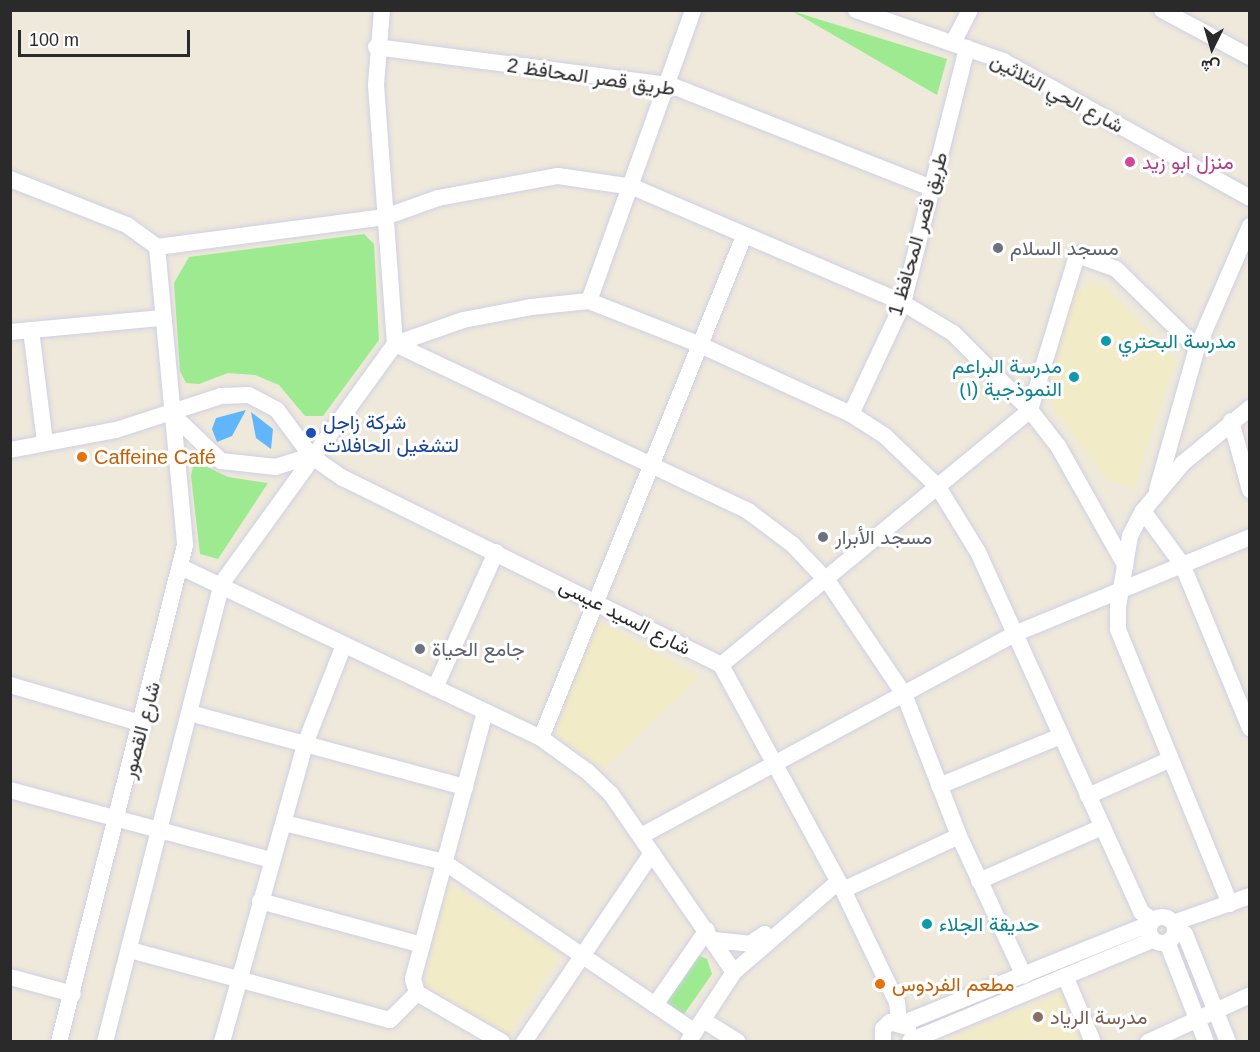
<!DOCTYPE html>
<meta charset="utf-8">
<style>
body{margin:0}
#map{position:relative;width:1260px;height:1052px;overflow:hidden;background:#eee9da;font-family:Arial,Vazirmatn,sans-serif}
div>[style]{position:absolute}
.education>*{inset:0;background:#f1ebc7}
.green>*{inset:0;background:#9eea90}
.water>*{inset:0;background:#61b6fb}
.roads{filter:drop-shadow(0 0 2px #cfcfe5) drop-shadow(0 0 2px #cfcfe5)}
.minor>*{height:16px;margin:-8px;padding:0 8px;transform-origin:8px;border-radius:8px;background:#fff}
.minor>.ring{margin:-8px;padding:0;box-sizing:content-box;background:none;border:16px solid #fff;border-radius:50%}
.dots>*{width:16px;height:16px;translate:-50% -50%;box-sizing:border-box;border:3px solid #fff;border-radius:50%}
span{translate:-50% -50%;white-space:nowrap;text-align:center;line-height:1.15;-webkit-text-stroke:6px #fff;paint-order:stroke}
.street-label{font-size:20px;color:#2a2a2a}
.hotel-label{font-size:20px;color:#b23c85}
.left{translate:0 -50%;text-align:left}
.worship-label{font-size:20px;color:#5b616d}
.culture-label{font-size:20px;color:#0d838f}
.right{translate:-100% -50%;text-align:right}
.transit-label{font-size:20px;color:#164399}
.food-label{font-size:20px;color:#c56008}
.education-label{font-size:20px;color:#785e54}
.frame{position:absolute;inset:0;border:12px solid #2a2a2a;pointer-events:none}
.north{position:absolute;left:1182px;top:18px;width:60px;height:60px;-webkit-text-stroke:4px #fff;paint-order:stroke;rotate:185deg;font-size:16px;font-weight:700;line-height:24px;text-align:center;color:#2a2a2a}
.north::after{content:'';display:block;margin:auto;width:21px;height:27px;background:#2a2a2a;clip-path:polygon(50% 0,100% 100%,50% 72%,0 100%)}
.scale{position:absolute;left:18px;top:30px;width:172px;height:27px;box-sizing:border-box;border:3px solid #2a2a2a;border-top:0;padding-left:8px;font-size:18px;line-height:21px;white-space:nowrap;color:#2a2a2a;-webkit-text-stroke:4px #fff;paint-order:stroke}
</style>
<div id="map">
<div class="education">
<div style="clip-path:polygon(1089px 284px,1104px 285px,1176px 359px,1134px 488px,1108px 481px,1052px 407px,1048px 390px,1074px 294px)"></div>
<div style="clip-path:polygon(592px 617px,700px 677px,604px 768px,556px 735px)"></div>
<div style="clip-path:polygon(448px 883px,560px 956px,509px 1034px,424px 986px)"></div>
<div style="clip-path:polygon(1065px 993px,1084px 1042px,938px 1042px)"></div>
</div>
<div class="green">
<div style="clip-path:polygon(792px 11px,947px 59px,937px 95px)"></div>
<div style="clip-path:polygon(364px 234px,374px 244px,379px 340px,323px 416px,305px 416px,279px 385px,255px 375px,228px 373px,199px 384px,186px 383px,180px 371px,174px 283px,189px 257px)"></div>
<div style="clip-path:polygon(201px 464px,228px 477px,268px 483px,218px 559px,200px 554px,191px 476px,193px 466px)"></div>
<div style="clip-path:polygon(695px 954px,707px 959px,712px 974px,682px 1017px,659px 1002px)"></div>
</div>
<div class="water">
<div style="clip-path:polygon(246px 410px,232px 436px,217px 442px,212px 429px,216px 418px)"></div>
<div style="clip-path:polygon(251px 412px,273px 429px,271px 449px,256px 438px)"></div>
</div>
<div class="roads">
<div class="minor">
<div style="left:382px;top:10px;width:75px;rotate:94.6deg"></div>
<div style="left:376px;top:85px;width:260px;rotate:85.8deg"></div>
<div style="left:395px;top:344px;width:391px;rotate:25.3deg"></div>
<div style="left:748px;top:511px;width:55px;rotate:36.9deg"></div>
<div style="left:792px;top:544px;width:54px;rotate:46.5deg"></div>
<div style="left:829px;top:583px;width:134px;rotate:56deg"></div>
<div style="left:904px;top:694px;width:152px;rotate:68.8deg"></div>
<div style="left:959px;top:836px;width:154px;rotate:65.1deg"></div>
<div style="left:856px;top:10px;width:156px;rotate:19.1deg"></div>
<div style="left:1003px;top:61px;width:282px;rotate:29deg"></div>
<div style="left:1162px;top:10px;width:100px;rotate:28.1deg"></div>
<div style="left:953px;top:43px;width:37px;rotate:-63deg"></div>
<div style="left:376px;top:47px;width:296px;rotate:7.4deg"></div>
<div style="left:670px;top:85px;width:282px;rotate:21.5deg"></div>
<div style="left:10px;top:179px;width:126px;rotate:21.5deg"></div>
<div style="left:127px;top:225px;width:37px;rotate:36deg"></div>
<div style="left:157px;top:247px;width:299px;rotate:84.6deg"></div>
<div style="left:185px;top:545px;width:513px;rotate:104.23deg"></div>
<div style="left:157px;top:247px;width:230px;rotate:-7.5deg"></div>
<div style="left:385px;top:217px;width:56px;rotate:-19.7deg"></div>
<div style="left:438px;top:198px;width:122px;rotate:-10.4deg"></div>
<div style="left:558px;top:176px;width:76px;rotate:8.3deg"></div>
<div style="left:633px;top:187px;width:294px;rotate:23.2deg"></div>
<div style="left:903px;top:303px;width:58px;rotate:31deg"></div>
<div style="left:953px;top:333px;width:109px;rotate:45deg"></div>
<div style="left:1030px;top:410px;width:46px;rotate:52.1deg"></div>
<div style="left:1058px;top:446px;width:137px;rotate:60.6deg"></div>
<div style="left:589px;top:301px;width:309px;rotate:-70.3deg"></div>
<div style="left:31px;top:330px;width:113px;rotate:82.9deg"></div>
<div style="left:10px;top:332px;width:153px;rotate:-5.3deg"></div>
<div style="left:851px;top:414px;width:123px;rotate:-64.9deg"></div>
<div style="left:903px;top:303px;width:263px;rotate:-75.9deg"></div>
<div style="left:1231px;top:421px;width:72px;rotate:74.6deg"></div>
<div style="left:10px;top:450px;width:108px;rotate:-10.7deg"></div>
<div style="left:116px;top:430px;width:110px;rotate:-17.9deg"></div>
<div style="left:221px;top:396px;width:28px;rotate:-2deg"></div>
<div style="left:249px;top:395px;width:32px;rotate:28deg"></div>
<div style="left:277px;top:410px;width:57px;rotate:53.5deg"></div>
<div style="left:311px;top:456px;width:37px;rotate:163deg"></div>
<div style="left:276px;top:467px;width:55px;rotate:-173.8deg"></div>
<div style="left:221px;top:461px;width:68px;rotate:-136.2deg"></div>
<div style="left:311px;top:456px;width:39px;rotate:35deg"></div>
<div style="left:343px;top:478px;width:422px;rotate:26.3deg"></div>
<div style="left:721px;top:665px;width:256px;rotate:61.5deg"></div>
<div style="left:843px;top:890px;width:124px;rotate:64.3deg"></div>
<div style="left:897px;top:1002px;width:19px;rotate:84deg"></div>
<div style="left:1157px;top:490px;width:148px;rotate:-74.3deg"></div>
<div style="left:1197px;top:348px;width:133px;rotate:-66.5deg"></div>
<div style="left:1143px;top:511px;width:66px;rotate:53.7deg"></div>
<div style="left:1182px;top:564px;width:178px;rotate:67.5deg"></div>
<div style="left:183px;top:568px;width:396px;rotate:25.4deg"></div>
<div style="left:541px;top:738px;width:58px;rotate:35.9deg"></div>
<div style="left:588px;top:772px;width:32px;rotate:44deg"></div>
<div style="left:611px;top:794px;width:216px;rotate:55.4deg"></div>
<div style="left:721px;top:665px;width:401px;rotate:-39.5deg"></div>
<div style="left:1030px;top:410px;width:162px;rotate:-73.1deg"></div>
<div style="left:1077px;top:255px;width:41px;rotate:19.7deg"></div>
<div style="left:1116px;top:269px;width:113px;rotate:44.3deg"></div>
<div style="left:10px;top:685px;width:139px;rotate:16.3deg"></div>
<div style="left:435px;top:688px;width:149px;rotate:-65.8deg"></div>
<div style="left:485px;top:712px;width:277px;rotate:105.1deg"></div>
<div style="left:413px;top:979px;width:15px;rotate:74deg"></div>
<div style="left:417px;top:993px;width:98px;rotate:30deg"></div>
<div style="left:190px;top:713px;width:285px;rotate:15.1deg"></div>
<div style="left:541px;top:738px;width:541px;rotate:-67.98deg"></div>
<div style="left:939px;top:786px;width:132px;rotate:-22.3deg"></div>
<div style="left:10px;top:790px;width:270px;rotate:15deg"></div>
<div style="left:1088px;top:796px;width:89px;rotate:-24deg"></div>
<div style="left:284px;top:823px;width:165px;rotate:13.7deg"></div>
<div style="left:444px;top:862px;width:303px;rotate:34.1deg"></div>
<div style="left:641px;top:836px;width:424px;rotate:-28.4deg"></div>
<div style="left:1014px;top:634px;width:255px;rotate:-22.3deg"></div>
<div style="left:979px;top:881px;width:134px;rotate:-23.7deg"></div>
<div style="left:843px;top:890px;width:128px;rotate:-25deg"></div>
<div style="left:260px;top:901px;width:168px;rotate:15.2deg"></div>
<div style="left:1230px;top:904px;width:297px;rotate:-112.2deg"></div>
<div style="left:1118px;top:629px;width:22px;rotate:-90deg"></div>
<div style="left:1118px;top:607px;width:72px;rotate:-80.4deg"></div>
<div style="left:1130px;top:536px;width:28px;rotate:-63deg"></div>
<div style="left:1143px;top:511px;width:62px;rotate:-50.2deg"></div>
<div style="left:1183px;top:463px;width:87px;rotate:-39.4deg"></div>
<div class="ring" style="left:1149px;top:917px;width:10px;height:10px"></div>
<div style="left:1173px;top:923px;width:82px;rotate:-19.3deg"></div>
<div style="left:1175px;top:932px;width:10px;rotate:11deg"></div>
<div style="left:1185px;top:934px;width:116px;rotate:68.3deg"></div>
<div style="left:714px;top:940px;width:36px;rotate:6deg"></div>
<div style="left:750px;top:944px;width:18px;rotate:-34deg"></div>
<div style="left:1167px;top:942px;width:107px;rotate:68.7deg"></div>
<div style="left:130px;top:950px;width:269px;rotate:15.1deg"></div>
<div style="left:390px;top:1020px;width:38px;rotate:-45deg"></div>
<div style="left:1065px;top:976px;width:72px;rotate:67deg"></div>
<div style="left:10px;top:977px;width:65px;rotate:15.1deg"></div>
<div style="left:655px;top:1005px;width:91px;rotate:-55.3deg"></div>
<div style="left:703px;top:1020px;width:41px;rotate:32.2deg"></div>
<div style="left:904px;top:1023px;width:264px;rotate:-22deg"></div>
<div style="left:910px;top:1041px;width:263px;rotate:-22.6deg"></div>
<div style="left:105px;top:1042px;width:474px;rotate:-75.7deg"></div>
<div style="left:222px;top:583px;width:295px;rotate:-54.1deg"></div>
<div style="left:395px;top:344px;width:72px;rotate:-19.4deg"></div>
<div style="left:463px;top:320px;width:69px;rotate:-10.8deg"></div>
<div style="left:531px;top:307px;width:58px;rotate:-5.9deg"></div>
<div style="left:589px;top:301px;width:117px;rotate:21.5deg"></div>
<div style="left:698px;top:344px;width:168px;rotate:24.6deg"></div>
<div style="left:851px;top:414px;width:40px;rotate:32.9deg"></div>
<div style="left:885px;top:436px;width:74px;rotate:43.9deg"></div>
<div style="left:938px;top:487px;width:76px;rotate:58.4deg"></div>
<div style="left:978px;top:552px;width:395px;rotate:65.6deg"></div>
<div style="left:1141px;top:912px;width:14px;rotate:36deg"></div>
<div style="left:222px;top:1042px;width:309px;rotate:-74.4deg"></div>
<div style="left:305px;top:744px;width:106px;rotate:-68.5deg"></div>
<div style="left:524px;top:1042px;width:228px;rotate:-55.9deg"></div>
<div style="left:688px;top:1042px;width:84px;rotate:-56.7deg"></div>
<div style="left:734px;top:972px;width:138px;rotate:-40.9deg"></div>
<div style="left:883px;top:1042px;width:13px;rotate:-90deg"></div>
<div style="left:883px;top:1029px;width:10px;rotate:-45deg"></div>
<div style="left:890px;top:1022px;width:19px;rotate:16deg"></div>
<div style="left:1148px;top:1042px;width:112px;rotate:-24.7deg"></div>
</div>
</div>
<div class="dots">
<div style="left:1130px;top:162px;background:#d1479c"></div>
<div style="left:998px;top:248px;background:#6b7280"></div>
<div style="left:1106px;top:341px;background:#0f9aa8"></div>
<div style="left:1074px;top:377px;background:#0f9aa8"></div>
<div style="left:311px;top:433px;background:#1a4fb4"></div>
<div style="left:82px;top:457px;background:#e8710a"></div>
<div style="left:823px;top:537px;background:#6b7280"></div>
<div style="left:420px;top:649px;background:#6b7280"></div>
<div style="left:927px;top:924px;background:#0f9aa8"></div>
<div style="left:880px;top:984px;background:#e8710a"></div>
<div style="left:1038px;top:1017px;background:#8d6e63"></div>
</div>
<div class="street-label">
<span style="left:591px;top:77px;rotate:8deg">طريق قصر المحافظ 2</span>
<span style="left:1057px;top:93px;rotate:28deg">شارع الحي الثلاثين</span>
<span style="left:918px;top:234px;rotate:-74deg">طريق قصر المحافظ 1</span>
<span style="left:625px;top:617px;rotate:27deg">شارع السيد عيسى</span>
<span style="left:141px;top:730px;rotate:-75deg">شارع القصور</span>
</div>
<div class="hotel-label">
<span class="left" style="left:1142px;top:162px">منزل ابو زيد</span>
</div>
<div class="worship-label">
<span class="left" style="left:1010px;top:248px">مسجد السلام</span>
<span class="left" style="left:835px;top:537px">مسجد الأبرار</span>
<span class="left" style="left:432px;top:649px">جامع الحياة</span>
</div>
<div class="culture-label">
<span class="left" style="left:1118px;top:341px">مدرسة البحتري</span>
<span class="right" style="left:1062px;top:378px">مدرسة البراعم<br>النموذجية (١)</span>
<span class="left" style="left:939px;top:924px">حديقة الجلاء</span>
</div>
<div class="transit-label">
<span class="left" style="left:323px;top:434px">شركة زاجل<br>لتشغيل الحافلات</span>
</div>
<div class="food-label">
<span class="left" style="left:94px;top:457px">Caffeine Café</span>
<span class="left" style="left:892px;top:984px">مطعم الفردوس</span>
</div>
<div class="education-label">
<span class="left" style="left:1050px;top:1017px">مدرسة الرياد</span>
</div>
<div class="frame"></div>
<div class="north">ش</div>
<div class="scale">100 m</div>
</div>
